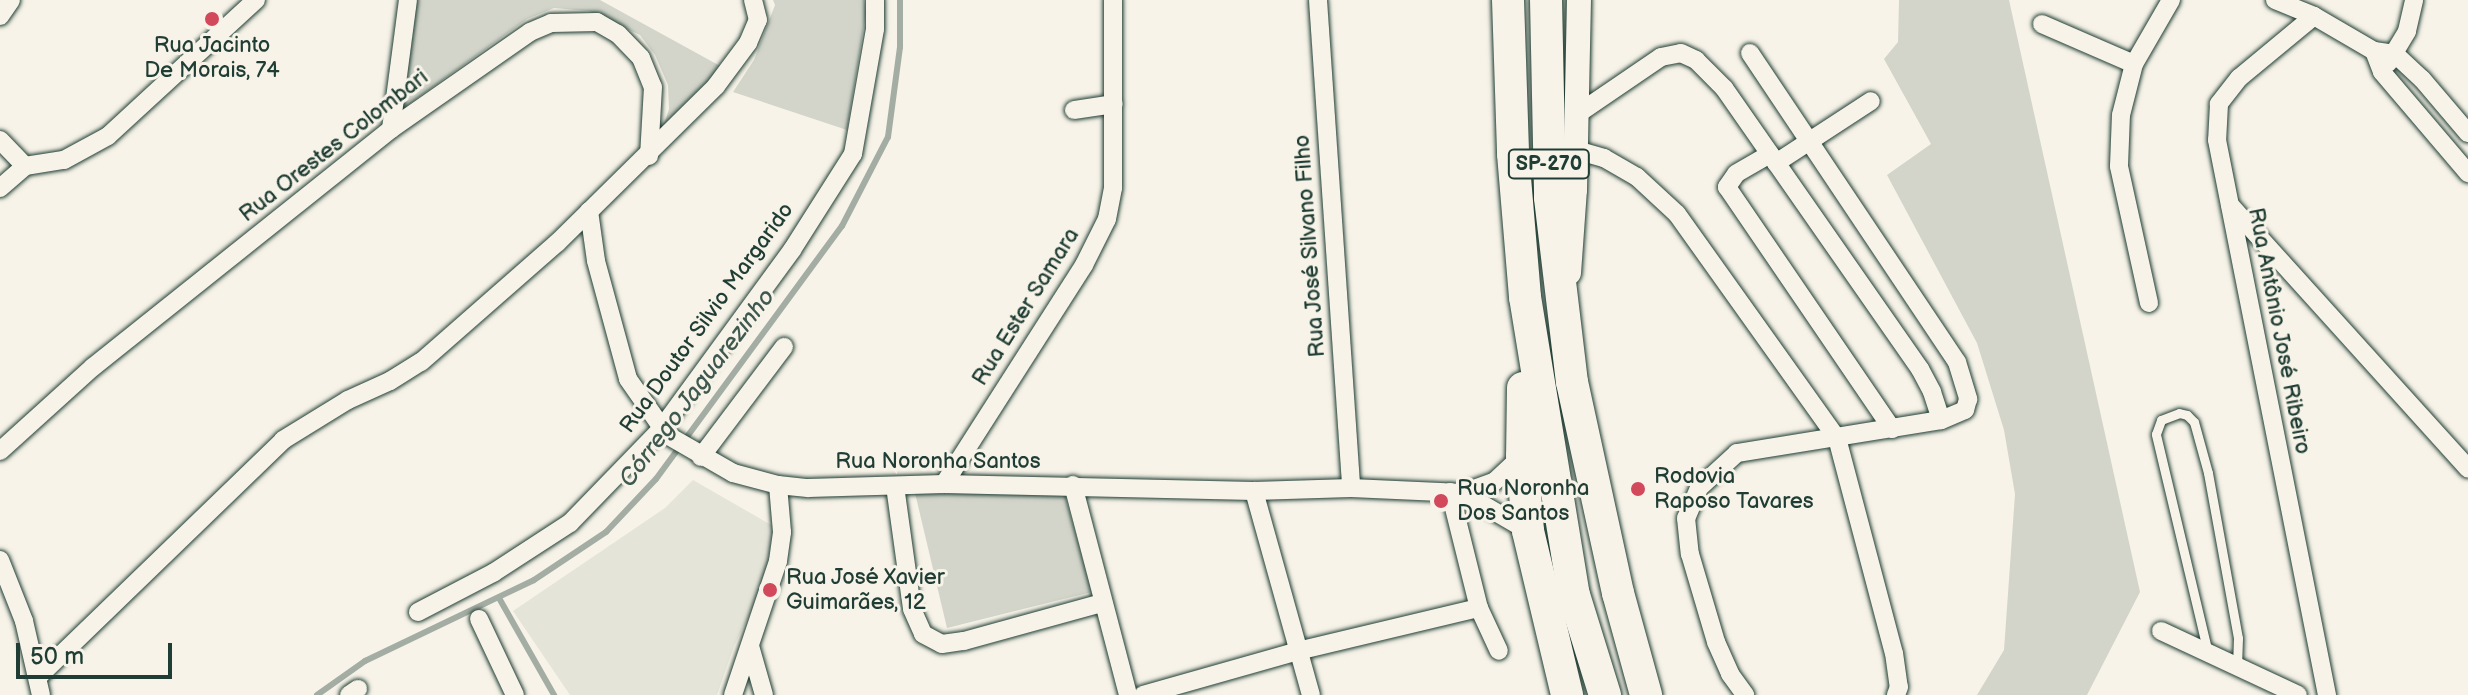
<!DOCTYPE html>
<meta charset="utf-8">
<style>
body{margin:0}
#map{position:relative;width:2468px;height:695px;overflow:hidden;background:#f7f3e8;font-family:"Balsamiq Sans",sans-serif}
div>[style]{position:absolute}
.built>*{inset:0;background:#e5e4d9}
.green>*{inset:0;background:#d3d5ca}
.stream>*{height:6px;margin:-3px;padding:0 3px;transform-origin:3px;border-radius:3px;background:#a4ada3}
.roads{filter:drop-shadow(0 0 2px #1f3d34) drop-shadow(0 0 2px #1f3d34)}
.lane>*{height:9px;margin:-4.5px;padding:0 4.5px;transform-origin:4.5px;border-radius:4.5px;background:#f7f3e8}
.street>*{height:18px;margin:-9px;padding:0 9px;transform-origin:9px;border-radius:9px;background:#f7f3e8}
.secondary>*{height:24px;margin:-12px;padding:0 12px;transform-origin:12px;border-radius:12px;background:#f7f3e8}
.highway>*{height:32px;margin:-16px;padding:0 16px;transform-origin:16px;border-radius:16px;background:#f7f3e8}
.dots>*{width:22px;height:22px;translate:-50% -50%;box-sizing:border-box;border:4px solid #f7f3e8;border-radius:50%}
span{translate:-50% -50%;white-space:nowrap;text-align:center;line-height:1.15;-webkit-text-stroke:6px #f7f3e8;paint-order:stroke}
.shield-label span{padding:2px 6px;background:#f7f3e8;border:2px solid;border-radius:6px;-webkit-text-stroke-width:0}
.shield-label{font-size:20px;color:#1f3d34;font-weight:700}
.poi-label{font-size:22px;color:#1f3d34}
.left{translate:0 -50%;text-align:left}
.street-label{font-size:22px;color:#1f3d34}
.water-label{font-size:24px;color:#405950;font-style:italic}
.scale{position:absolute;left:16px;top:643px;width:156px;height:36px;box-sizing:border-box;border:4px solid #1f3d34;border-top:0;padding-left:10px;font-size:24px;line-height:28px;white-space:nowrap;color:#1f3d34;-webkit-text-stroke:6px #f7f3e8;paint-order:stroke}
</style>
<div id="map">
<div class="built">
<div style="clip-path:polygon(693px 480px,773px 526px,765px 583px,734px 646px,717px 695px,570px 695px,513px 611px,665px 508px)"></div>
</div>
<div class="green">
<div style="clip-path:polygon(416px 0,600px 0,722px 67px,661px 134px,669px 109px,668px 85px,655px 55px,640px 35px,589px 11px,554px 8px,527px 19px,402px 109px)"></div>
<div style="clip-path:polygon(773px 0,864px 0,866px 13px,847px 130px,733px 92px,754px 60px,775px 5px)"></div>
<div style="clip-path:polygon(1899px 0,2009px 0,2140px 592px,2087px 695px,1977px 695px,2004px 650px,2015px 494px,2004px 430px,1977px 343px,1887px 175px,1931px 144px,1884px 59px,1898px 42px)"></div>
<div style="clip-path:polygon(1064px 492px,1092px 592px,947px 628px,915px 493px)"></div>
</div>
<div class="stream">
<div style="left:499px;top:598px;width:112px;rotate:60.4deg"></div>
<div style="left:317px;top:695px;width:59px;rotate:-35.3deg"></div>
<div style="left:365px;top:661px;width:187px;rotate:-25.6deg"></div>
<div style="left:534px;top:580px;width:87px;rotate:-33.7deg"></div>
<div style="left:606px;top:532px;width:73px;rotate:-46.7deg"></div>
<div style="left:656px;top:479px;width:314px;rotate:-53.7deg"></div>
<div style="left:842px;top:226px;width:100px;rotate:-62.7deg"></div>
<div style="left:888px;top:137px;width:91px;rotate:-82.4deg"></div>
<div style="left:900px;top:47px;width:47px;rotate:-90deg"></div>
</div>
<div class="roads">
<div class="lane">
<div style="left:2208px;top:653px;width:225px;rotate:-103.4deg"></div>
<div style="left:2156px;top:434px;width:15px;rotate:-70deg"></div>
<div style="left:2161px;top:420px;width:19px;rotate:-21deg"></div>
<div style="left:2179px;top:413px;width:8px;rotate:14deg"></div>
<div style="left:2187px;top:415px;width:10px;rotate:45deg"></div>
<div style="left:2194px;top:422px;width:53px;rotate:74.6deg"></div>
<div style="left:2208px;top:473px;width:168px;rotate:79.7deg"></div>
<div style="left:2238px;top:638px;width:29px;rotate:92deg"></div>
</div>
<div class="street">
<div style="left:1318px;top:0;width:489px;rotate:86.1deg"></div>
<div style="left:2275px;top:0;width:42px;rotate:22.3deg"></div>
<div style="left:2314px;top:16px;width:69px;rotate:30.3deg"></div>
<div style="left:2374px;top:51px;width:21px;rotate:8deg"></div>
<div style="left:2395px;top:54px;width:37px;rotate:43deg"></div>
<div style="left:2422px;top:79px;width:71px;rotate:49.6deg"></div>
<div style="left:0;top:16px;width:19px;rotate:-55deg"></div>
<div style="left:2314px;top:16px;width:97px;rotate:140.4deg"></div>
<div style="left:2239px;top:78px;width:33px;rotate:128deg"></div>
<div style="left:2219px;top:104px;width:36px;rotate:93deg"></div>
<div style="left:2217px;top:140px;width:566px;rotate:78.79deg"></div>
<div style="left:2042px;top:24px;width:100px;rotate:23.5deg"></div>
<div style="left:2374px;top:51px;width:22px;rotate:69deg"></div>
<div style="left:2382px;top:72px;width:133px;rotate:49.6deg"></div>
<div style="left:1750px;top:53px;width:372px;rotate:56.2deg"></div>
<div style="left:1957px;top:362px;width:39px;rotate:73deg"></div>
<div style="left:1968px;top:399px;width:11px;rotate:105deg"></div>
<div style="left:1965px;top:410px;width:26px;rotate:157deg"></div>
<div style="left:2388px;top:63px;width:37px;rotate:-59deg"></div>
<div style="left:2407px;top:31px;width:32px;rotate:-77deg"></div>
<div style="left:1074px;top:110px;width:40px;rotate:-8.5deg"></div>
<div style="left:1576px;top:115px;width:103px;rotate:-34.3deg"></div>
<div style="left:1661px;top:57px;width:20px;rotate:-11deg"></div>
<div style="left:1681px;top:53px;width:17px;rotate:25deg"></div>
<div style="left:1696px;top:60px;width:40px;rotate:45deg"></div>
<div style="left:1724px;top:88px;width:343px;rotate:55.1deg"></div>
<div style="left:1920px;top:369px;width:26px;rotate:62deg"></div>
<div style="left:1932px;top:392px;width:29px;rotate:72deg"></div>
<div style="left:1941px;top:420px;width:207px;rotate:170.8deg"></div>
<div style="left:1737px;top:453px;width:52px;rotate:137.4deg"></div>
<div style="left:1699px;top:488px;width:33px;rotate:113deg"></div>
<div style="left:1686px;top:518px;width:36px;rotate:84deg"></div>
<div style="left:1690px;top:554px;width:92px;rotate:73.5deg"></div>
<div style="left:1716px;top:642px;width:35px;rotate:66deg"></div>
<div style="left:1730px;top:674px;width:26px;rotate:54deg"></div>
<div style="left:391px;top:129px;width:130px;rotate:-82.5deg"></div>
<div style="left:0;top:140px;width:36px;rotate:46deg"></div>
<div style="left:1576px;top:150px;width:29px;rotate:16deg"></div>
<div style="left:1604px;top:158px;width:38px;rotate:30deg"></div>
<div style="left:1637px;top:177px;width:54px;rotate:42.8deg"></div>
<div style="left:1677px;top:214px;width:275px;rotate:54.5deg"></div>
<div style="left:1837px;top:438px;width:222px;rotate:75.2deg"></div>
<div style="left:1894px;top:653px;width:34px;rotate:82deg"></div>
<div style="left:1899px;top:687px;width:9px;rotate:111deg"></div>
<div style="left:1770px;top:154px;width:39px;rotate:150deg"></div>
<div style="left:1736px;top:174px;width:16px;rotate:125deg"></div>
<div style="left:1727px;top:187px;width:293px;rotate:55.7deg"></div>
<div style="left:1776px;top:163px;width:113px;rotate:-33.1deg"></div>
<div style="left:25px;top:166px;width:39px;rotate:-9deg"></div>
<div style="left:64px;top:160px;width:50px;rotate:-28.6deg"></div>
<div style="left:108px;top:136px;width:201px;rotate:-42.6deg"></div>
<div style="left:0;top:188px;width:33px;rotate:-41deg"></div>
<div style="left:2230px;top:205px;width:355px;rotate:47.9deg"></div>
<div style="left:589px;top:211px;width:50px;rotate:82deg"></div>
<div style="left:596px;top:261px;width:122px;rotate:74.8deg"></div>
<div style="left:628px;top:379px;width:68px;rotate:55.1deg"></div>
<div style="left:667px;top:435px;width:76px;rotate:29.9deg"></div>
<div style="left:733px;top:473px;width:47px;rotate:14.9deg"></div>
<div style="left:778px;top:485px;width:30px;rotate:6deg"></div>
<div style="left:808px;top:488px;width:136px;rotate:-1.7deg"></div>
<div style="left:944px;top:484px;width:310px;rotate:1.3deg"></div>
<div style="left:1254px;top:491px;width:97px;rotate:-1.8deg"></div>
<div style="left:1351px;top:488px;width:112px;rotate:2.6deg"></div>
<div style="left:1463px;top:493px;width:33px;rotate:-20deg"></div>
<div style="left:1494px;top:482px;width:38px;rotate:-43deg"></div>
<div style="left:2149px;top:303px;width:140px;rotate:-102.4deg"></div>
<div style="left:2119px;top:166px;width:51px;rotate:-87.8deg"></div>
<div style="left:2121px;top:115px;width:53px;rotate:-75.7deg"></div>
<div style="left:2134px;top:64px;width:74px;rotate:-60deg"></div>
<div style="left:0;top:451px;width:125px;rotate:-42.1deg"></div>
<div style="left:93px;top:367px;width:381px;rotate:-38.6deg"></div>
<div style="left:391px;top:129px;width:169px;rotate:-34.9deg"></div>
<div style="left:530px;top:32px;width:23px;rotate:-23deg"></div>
<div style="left:551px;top:23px;width:46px;rotate:-1.2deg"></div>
<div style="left:597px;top:22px;width:24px;rotate:30deg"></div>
<div style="left:618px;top:34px;width:33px;rotate:46deg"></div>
<div style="left:641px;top:58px;width:31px;rotate:68deg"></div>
<div style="left:653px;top:87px;width:69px;rotate:93.3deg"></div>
<div style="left:701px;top:457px;width:138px;rotate:-53deg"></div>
<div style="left:944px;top:484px;width:260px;rotate:-57.4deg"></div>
<div style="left:1084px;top:265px;width:51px;rotate:-63.4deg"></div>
<div style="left:1107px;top:219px;width:32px;rotate:-79deg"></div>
<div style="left:1113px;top:188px;width:188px;rotate:-90deg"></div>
<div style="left:1073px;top:485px;width:217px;rotate:75.3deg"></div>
<div style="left:895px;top:486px;width:124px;rotate:82.1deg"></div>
<div style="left:912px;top:609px;width:27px;rotate:66deg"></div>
<div style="left:923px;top:634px;width:21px;rotate:28deg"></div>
<div style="left:942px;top:644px;width:22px;rotate:-8deg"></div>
<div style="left:964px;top:641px;width:143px;rotate:-15.4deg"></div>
<div style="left:1254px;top:491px;width:212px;rotate:74.4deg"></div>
<div style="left:1450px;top:492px;width:120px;rotate:76deg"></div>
<div style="left:1479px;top:608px;width:47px;rotate:65.1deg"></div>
<div style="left:1463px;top:493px;width:75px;rotate:30.3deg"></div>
<div style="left:0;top:560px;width:66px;rotate:68.5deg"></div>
<div style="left:24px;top:621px;width:76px;rotate:77.1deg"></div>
<div style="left:418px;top:612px;width:85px;rotate:-27.5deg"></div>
<div style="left:493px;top:573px;width:92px;rotate:-33deg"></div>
<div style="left:570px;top:523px;width:131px;rotate:-45.9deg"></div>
<div style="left:661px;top:429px;width:222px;rotate:-53.8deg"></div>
<div style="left:792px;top:250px;width:114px;rotate:-57.6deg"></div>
<div style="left:853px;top:154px;width:127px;rotate:-80deg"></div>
<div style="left:875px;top:29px;width:29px;rotate:-90deg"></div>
<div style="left:479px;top:619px;width:84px;rotate:64.7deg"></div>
<div style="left:2161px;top:631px;width:151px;rotate:25deg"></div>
<div style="left:750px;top:646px;width:51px;rotate:74.1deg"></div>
<div style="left:38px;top:677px;width:341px;rotate:-44deg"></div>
<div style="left:283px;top:440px;width:76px;rotate:-31.6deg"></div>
<div style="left:348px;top:400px;width:46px;rotate:-24.3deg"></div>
<div style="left:390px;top:381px;width:36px;rotate:-32deg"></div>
<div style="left:421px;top:362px;width:181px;rotate:-41.2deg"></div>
<div style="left:557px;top:243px;width:223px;rotate:-44.6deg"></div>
<div style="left:716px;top:86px;width:54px;rotate:-53.3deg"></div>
<div style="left:748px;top:43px;width:25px;rotate:-67deg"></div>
<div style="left:758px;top:20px;width:21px;rotate:-104deg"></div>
<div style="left:349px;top:695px;width:11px;rotate:-34deg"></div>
<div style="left:733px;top:695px;width:141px;rotate:-71.4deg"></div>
<div style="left:778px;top:561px;width:29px;rotate:-82deg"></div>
<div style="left:782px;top:532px;width:47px;rotate:-94.9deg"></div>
<div style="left:1143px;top:695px;width:161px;rotate:-15.8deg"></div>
<div style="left:1298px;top:651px;width:186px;rotate:-13.4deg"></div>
</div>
<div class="secondary">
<div style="left:1569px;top:273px;width:83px;rotate:-85.9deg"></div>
<div style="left:1575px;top:190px;width:190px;rotate:-88.8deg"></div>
</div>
<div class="highway">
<div style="left:1508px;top:0;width:154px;rotate:88.1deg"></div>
<div style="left:1513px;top:154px;width:144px;rotate:85.2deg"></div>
<div style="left:1525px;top:297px;width:302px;rotate:80.7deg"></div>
<div style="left:1574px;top:595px;width:105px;rotate:72.8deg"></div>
<div style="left:1546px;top:0;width:198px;rotate:88.8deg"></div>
<div style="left:1550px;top:198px;width:185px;rotate:83.2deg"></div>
<div style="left:1572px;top:382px;width:216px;rotate:77.7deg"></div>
<div style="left:1618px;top:593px;width:106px;rotate:74.6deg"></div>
<div style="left:1523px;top:388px;width:68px;rotate:90.8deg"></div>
<div style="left:1522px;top:456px;width:75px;rotate:85.4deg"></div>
<div style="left:1528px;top:531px;width:169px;rotate:76.6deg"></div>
</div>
</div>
<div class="dots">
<div style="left:212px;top:19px;background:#d1495b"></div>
<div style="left:1638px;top:489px;background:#d1495b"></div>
<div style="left:1441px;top:501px;background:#d1495b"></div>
<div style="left:770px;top:590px;background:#d1495b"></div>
</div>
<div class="shield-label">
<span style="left:1549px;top:164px">SP-270</span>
</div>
<div class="poi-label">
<span style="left:212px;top:58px">Rua Jacinto<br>De Morais, 74</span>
<span class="left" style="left:1654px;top:489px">Rodovia<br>Raposo Tavares</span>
<span class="left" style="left:1457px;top:501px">Rua Noronha<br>Dos Santos</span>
<span class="left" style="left:786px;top:590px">Rua José Xavier<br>Guimarães, 12</span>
</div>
<div class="street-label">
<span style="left:334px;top:146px;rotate:-38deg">Rua Orestes Colombari</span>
<span style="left:1310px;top:246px;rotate:-94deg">Rua José Silvano Filho</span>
<span style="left:1026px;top:307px;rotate:-58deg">Rua Ester Samara</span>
<span style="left:707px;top:318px;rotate:-54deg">Rua Doutor Silvio Margarido</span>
<span style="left:2279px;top:331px;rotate:79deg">Rua Antônio José Ribeiro</span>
<span style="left:938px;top:462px">Rua Noronha Santos</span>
</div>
<div class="water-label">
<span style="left:697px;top:388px;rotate:-53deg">Córrego Jaguarezinho</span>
</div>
<div class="scale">50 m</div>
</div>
